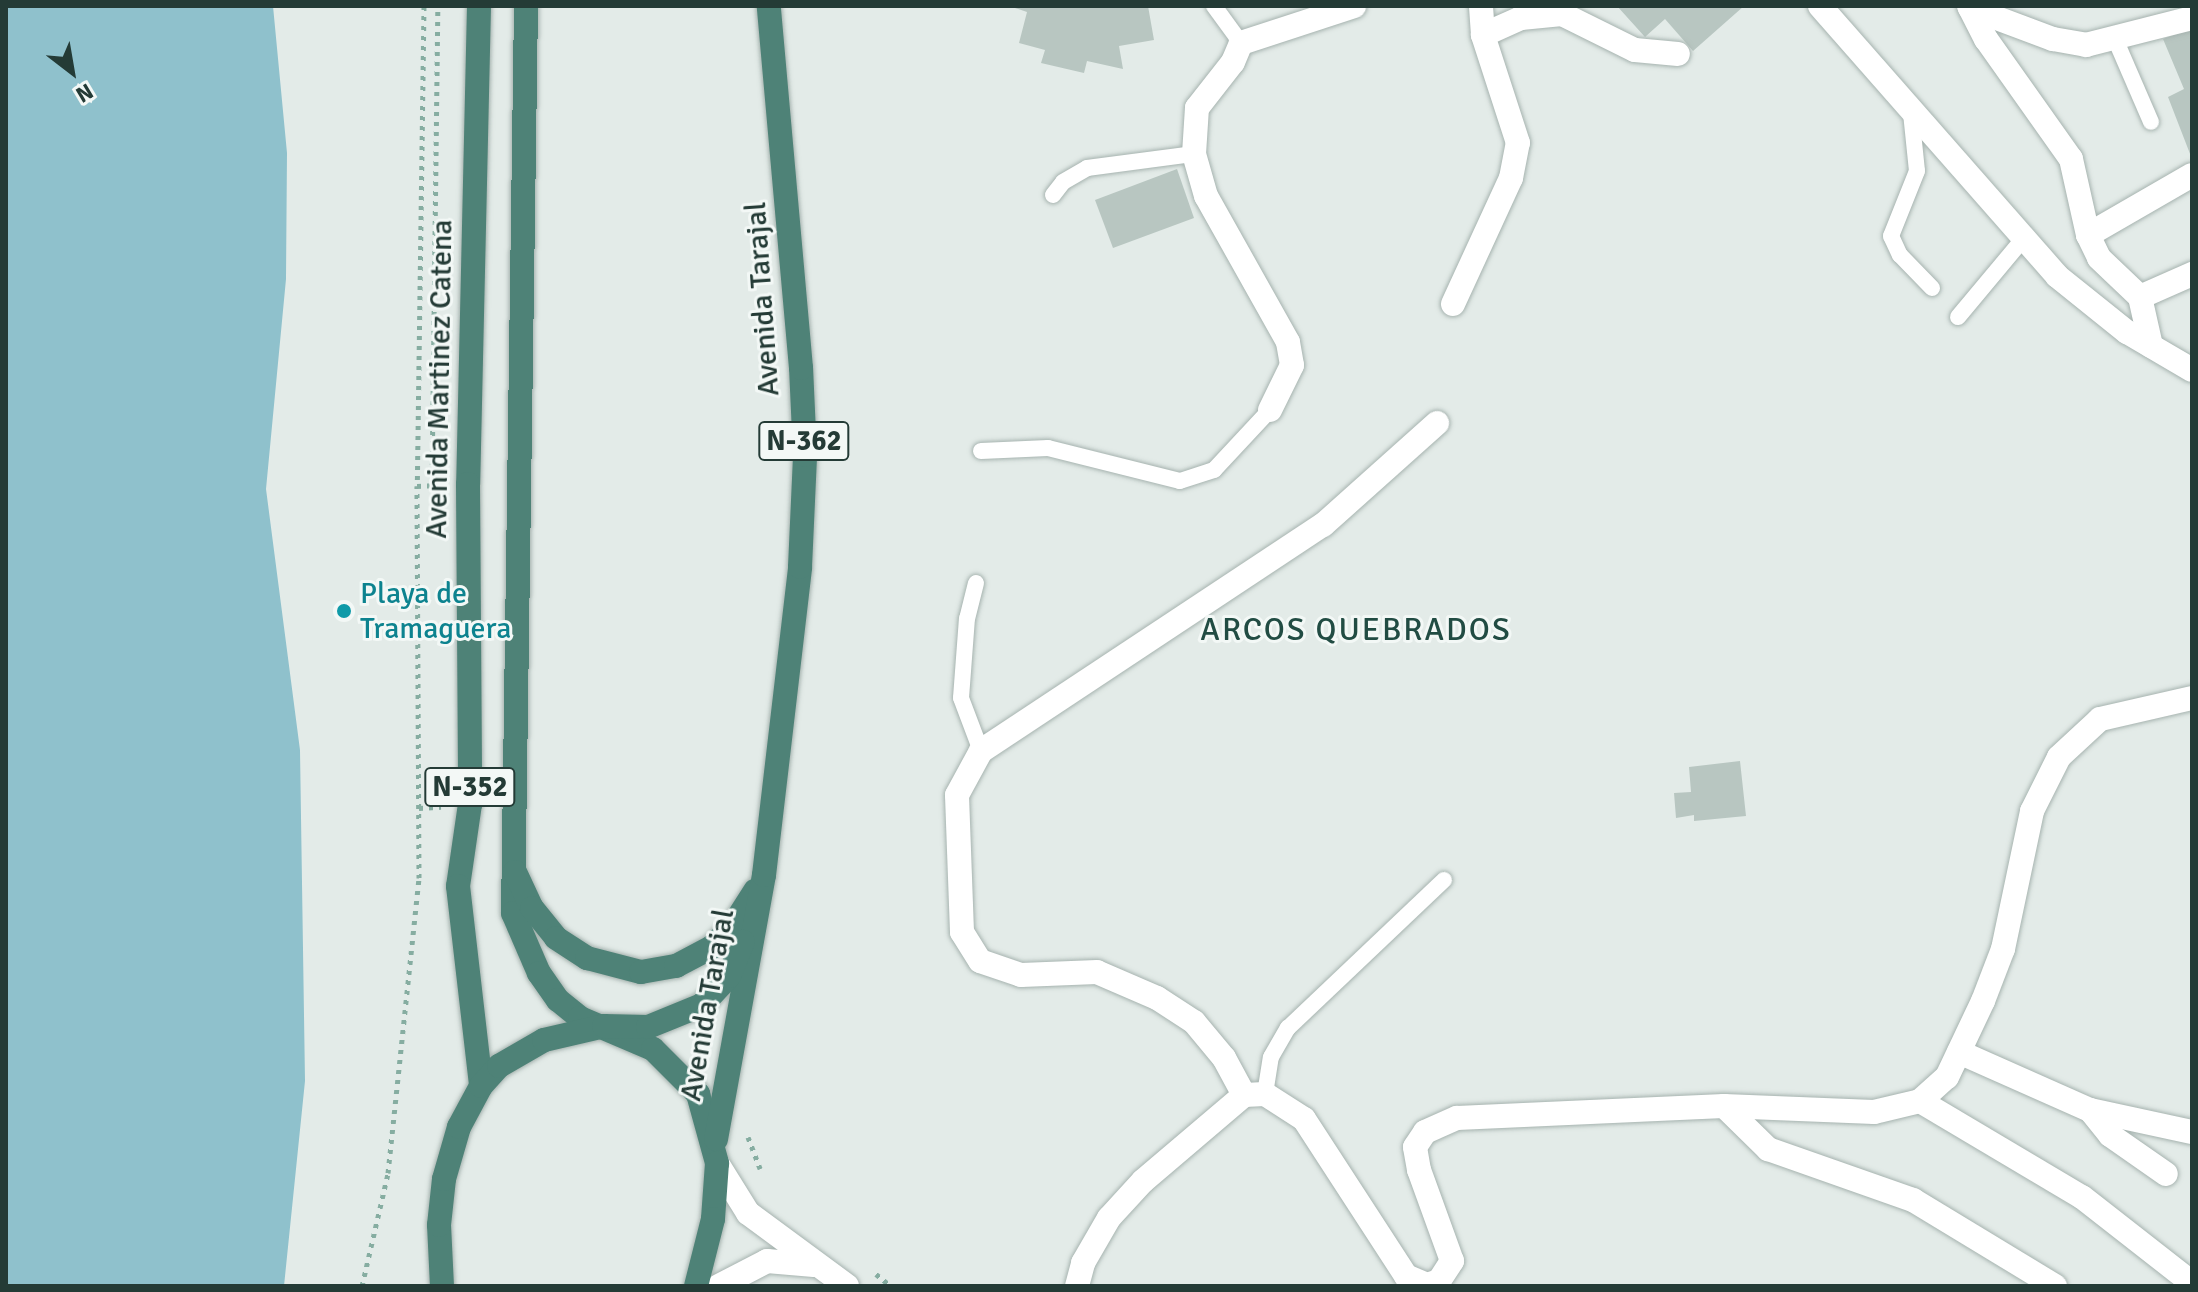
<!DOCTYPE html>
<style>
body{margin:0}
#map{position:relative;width:2198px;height:1292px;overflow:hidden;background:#e3ebe8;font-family:Signika,sans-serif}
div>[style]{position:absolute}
.water>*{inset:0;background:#8fc1cc}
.building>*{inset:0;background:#b8c6c1}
.path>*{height:5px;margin-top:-2.5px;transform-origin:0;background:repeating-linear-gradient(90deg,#86ada1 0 4px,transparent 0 10px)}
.roads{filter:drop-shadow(0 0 2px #a6b3af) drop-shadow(0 0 2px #a6b3af)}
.service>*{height:16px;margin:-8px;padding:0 8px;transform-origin:8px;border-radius:8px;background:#fff}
.minor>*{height:24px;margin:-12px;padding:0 12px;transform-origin:12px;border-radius:12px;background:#fff}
.trunk>*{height:24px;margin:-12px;padding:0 12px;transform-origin:12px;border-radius:12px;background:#4e8277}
.dots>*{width:22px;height:22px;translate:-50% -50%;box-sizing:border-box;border:4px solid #f3f8f6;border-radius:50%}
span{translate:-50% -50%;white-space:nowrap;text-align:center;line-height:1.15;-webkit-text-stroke:6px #f3f8f6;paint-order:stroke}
.shield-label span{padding:2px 6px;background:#f3f8f6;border:2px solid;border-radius:6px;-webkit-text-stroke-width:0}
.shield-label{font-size:28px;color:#243b36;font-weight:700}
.street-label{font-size:30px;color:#243b36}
.culture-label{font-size:30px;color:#0d838f}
.left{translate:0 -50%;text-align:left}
.neighbourhood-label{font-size:32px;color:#214c43;letter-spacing:2px}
.frame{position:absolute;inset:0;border:8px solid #243b36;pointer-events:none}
.north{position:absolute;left:32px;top:32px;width:80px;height:80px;-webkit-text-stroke:6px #f3f8f6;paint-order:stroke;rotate:149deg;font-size:22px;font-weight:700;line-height:32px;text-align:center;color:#243b36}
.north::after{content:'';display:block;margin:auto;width:28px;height:36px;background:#243b36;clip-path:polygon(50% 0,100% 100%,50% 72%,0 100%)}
</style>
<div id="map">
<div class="water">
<div style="clip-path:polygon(6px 6px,273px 6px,287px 153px,286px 279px,266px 489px,300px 750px,305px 1081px,284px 1286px,6px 1286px)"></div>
</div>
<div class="building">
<div style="clip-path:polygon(1009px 6px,1148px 6px,1154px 40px,1119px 46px,1123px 69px,1087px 61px,1084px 73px,1041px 63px,1045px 50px,1019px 43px,1027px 12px)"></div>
<div style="clip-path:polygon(1617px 6px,1744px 6px,1693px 51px,1665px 19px,1645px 37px)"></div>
<div style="clip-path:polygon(2192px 28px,2192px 159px,2168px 97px,2184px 89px,2163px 39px)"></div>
<div style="clip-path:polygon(1177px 169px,1194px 218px,1113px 248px,1095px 200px)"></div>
<div style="clip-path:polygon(1740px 761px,1746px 816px,1694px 821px,1694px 815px,1676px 818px,1674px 793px,1691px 792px,1689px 767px)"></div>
</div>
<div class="path">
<div style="left:424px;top:6px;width:480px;rotate:90.8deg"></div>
<div style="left:417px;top:486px;width:21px;rotate:-3deg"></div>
<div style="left:432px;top:485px;width:479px;rotate:-89.3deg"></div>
<div style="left:419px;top:808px;width:22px;rotate:-3deg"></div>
<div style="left:748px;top:1137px;width:34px;rotate:69deg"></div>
<div style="left:876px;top:1274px;width:19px;rotate:39deg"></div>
<div style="left:362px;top:1286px;width:116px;rotate:-77deg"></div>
<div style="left:388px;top:1173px;width:297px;rotate:-84deg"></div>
<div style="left:419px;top:878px;width:392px;rotate:-90.3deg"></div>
</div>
<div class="roads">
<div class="service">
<div style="left:1214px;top:6px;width:46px;rotate:53.9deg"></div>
<div style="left:2116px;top:41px;width:88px;rotate:66.6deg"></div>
<div style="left:1911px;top:113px;width:58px;rotate:84.1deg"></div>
<div style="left:1917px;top:171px;width:70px;rotate:111.8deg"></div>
<div style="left:1891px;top:236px;width:21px;rotate:65deg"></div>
<div style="left:1900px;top:255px;width:46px;rotate:45.9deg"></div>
<div style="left:1053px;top:195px;width:16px;rotate:-52deg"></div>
<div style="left:1063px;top:182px;width:28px;rotate:-30deg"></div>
<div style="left:1087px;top:168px;width:108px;rotate:-7.5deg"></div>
<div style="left:1958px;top:317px;width:103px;rotate:-50.1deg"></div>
<div style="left:981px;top:451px;width:67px;rotate:-2.6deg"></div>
<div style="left:1048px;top:448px;width:136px;rotate:14deg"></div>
<div style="left:1180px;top:481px;width:36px;rotate:-18deg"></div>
<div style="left:1214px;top:470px;width:82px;rotate:-47deg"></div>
<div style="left:976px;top:583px;width:36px;rotate:104deg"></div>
<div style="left:967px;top:618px;width:80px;rotate:94.3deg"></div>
<div style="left:961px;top:698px;width:57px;rotate:69.3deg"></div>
<div style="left:1265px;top:1094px;width:37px;rotate:-81deg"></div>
<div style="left:1271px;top:1057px;width:34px;rotate:-60deg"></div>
<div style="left:1288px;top:1028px;width:215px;rotate:-43.5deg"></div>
</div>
<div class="minor">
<div style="left:1820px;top:6px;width:359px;rotate:48.7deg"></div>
<div style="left:2057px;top:276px;width:90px;rotate:38.7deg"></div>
<div style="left:2127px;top:332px;width:75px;rotate:30.3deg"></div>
<div style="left:1969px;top:6px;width:37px;rotate:63deg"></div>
<div style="left:1986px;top:39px;width:147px;rotate:54.7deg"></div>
<div style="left:2071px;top:159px;width:78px;rotate:77.4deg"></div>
<div style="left:2088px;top:235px;width:25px;rotate:64deg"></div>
<div style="left:2099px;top:258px;width:57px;rotate:43.6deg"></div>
<div style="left:2140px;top:297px;width:50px;rotate:77.3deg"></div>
<div style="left:1970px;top:8px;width:89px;rotate:20.5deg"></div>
<div style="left:2053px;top:39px;width:34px;rotate:10deg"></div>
<div style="left:2086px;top:45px;width:109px;rotate:-14.3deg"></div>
<div style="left:1483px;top:35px;width:42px;rotate:-24.1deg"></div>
<div style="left:1521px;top:18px;width:41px;rotate:-5.6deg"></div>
<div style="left:1562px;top:14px;width:81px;rotate:26.3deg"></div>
<div style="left:1635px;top:50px;width:43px;rotate:5.3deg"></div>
<div style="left:2088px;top:235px;width:120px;rotate:-30deg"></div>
<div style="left:2140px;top:297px;width:57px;rotate:-23.9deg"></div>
<div style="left:1453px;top:304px;width:139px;rotate:-65.3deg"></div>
<div style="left:1511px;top:178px;width:36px;rotate:-79deg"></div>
<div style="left:1518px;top:143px;width:114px;rotate:-108deg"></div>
<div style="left:1483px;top:35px;width:29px;rotate:-94deg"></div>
<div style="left:1270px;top:410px;width:50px;rotate:-63.9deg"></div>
<div style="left:1292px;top:365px;width:23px;rotate:-100deg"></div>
<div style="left:1288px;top:342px;width:167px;rotate:-119.3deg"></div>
<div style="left:1206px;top:196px;width:44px;rotate:-105.9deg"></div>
<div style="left:1194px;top:154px;width:46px;rotate:-86.3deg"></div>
<div style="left:1197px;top:108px;width:58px;rotate:-52deg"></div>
<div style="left:1233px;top:62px;width:21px;rotate:-67deg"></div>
<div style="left:1241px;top:43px;width:119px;rotate:-18.1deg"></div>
<div style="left:1959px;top:1052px;width:143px;rotate:23.9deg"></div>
<div style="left:2090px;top:1110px;width:32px;rotate:51deg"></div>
<div style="left:2110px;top:1135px;width:68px;rotate:34.9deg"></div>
<div style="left:1244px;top:1095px;width:42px;rotate:-118.4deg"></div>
<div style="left:1224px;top:1058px;width:47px;rotate:-129.8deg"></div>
<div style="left:1194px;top:1022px;width:44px;rotate:-147deg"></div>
<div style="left:1157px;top:998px;width:65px;rotate:-156.6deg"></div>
<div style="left:1097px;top:972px;width:76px;rotate:177.7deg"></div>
<div style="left:1021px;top:975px;width:43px;rotate:-161.1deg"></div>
<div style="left:980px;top:961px;width:34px;rotate:-122deg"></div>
<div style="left:962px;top:932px;width:137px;rotate:-92.1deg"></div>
<div style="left:957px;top:795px;width:50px;rotate:-61.4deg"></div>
<div style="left:981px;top:751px;width:410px;rotate:-33.5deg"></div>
<div style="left:1323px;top:525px;width:153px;rotate:-41.8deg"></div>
<div style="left:1920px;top:1101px;width:188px;rotate:30.7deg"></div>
<div style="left:2082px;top:1197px;width:140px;rotate:38deg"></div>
<div style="left:1724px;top:1106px;width:62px;rotate:44.3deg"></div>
<div style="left:1768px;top:1149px;width:154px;rotate:19.4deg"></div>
<div style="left:1913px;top:1200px;width:166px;rotate:31.2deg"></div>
<div style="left:2090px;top:1110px;width:104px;rotate:12.2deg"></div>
<div style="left:717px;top:1163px;width:59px;rotate:58.2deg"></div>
<div style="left:748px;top:1213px;width:123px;rotate:36.4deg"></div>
<div style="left:719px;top:1286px;width:54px;rotate:-27.5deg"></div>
<div style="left:767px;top:1261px;width:47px;rotate:4.9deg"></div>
<div style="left:1077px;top:1286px;width:24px;rotate:-75deg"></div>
<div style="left:1083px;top:1263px;width:52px;rotate:-60deg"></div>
<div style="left:1109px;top:1218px;width:50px;rotate:-47.4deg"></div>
<div style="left:1143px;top:1181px;width:133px;rotate:-40.4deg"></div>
<div style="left:1244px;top:1095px;width:21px;rotate:-3deg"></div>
<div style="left:1265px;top:1094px;width:46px;rotate:32.7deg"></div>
<div style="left:1304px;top:1119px;width:187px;rotate:57deg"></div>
<div style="left:1406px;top:1276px;width:23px;rotate:23deg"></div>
<div style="left:1427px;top:1285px;width:13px;rotate:-18deg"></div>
<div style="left:1439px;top:1281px;width:24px;rotate:-57deg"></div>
<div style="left:1452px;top:1261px;width:97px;rotate:-109.9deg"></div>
<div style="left:1419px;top:1170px;width:23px;rotate:-100deg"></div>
<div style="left:1415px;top:1147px;width:18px;rotate:-56deg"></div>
<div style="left:1425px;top:1132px;width:35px;rotate:-24deg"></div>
<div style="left:1457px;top:1118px;width:267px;rotate:-2.6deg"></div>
<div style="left:1724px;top:1106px;width:150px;rotate:2.3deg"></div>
<div style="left:1874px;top:1112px;width:47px;rotate:-13.4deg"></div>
<div style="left:1920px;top:1101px;width:36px;rotate:-42deg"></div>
<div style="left:1947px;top:1077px;width:84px;rotate:-64.7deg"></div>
<div style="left:1983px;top:1001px;width:56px;rotate:-69deg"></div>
<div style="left:2003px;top:949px;width:141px;rotate:-78.1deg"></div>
<div style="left:2032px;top:811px;width:60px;rotate:-63.4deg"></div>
<div style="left:2059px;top:757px;width:56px;rotate:-42.8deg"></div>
<div style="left:2100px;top:719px;width:94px;rotate:-12.9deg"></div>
</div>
<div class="trunk">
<div style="left:479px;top:6px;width:478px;rotate:91.3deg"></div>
<div style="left:468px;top:484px;width:320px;rotate:89.6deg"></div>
<div style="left:470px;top:804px;width:83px;rotate:98.3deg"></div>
<div style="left:458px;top:886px;width:201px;rotate:83.4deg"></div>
<div style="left:526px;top:6px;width:907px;rotate:90.82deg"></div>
<div style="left:513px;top:913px;width:65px;rotate:66.6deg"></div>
<div style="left:539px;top:973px;width:33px;rotate:55deg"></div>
<div style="left:558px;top:1000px;width:28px;rotate:39deg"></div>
<div style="left:580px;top:1018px;width:79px;rotate:23deg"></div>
<div style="left:653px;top:1049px;width:64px;rotate:45deg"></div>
<div style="left:698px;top:1094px;width:72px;rotate:74.6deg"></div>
<div style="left:717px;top:1163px;width:56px;rotate:94.1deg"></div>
<div style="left:713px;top:1219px;width:69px;rotate:104.2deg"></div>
<div style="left:515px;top:872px;width:40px;rotate:65deg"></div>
<div style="left:532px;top:908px;width:38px;rotate:51deg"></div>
<div style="left:556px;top:938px;width:37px;rotate:33deg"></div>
<div style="left:587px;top:958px;width:56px;rotate:14.5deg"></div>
<div style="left:641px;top:972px;width:36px;rotate:-10deg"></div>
<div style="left:676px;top:966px;width:41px;rotate:-27.8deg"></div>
<div style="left:712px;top:947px;width:28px;rotate:-45deg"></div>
<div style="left:732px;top:927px;width:43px;rotate:-57.4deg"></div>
<div style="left:716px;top:1139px;width:268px;rotate:-79.7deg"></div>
<div style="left:764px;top:875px;width:310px;rotate:-83.3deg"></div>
<div style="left:800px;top:567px;width:112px;rotate:-87.4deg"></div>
<div style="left:805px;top:455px;width:87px;rotate:-92.6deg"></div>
<div style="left:801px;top:368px;width:363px;rotate:-95.1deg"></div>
<div style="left:442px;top:1286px;width:61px;rotate:-92.8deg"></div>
<div style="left:439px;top:1225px;width:46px;rotate:-83.8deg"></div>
<div style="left:444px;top:1179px;width:54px;rotate:-73.9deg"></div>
<div style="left:459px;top:1127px;width:47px;rotate:-61.8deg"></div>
<div style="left:481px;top:1086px;width:27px;rotate:-48deg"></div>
<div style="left:499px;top:1066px;width:52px;rotate:-30deg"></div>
<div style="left:544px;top:1040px;width:62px;rotate:-13.1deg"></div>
<div style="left:604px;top:1026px;width:44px;rotate:1.3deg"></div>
<div style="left:648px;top:1027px;width:58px;rotate:-22.2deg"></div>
<div style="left:702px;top:1005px;width:40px;rotate:-47deg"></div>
<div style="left:729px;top:976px;width:37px;rotate:-68deg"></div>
</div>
</div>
<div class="dots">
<div style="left:344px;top:611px;background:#0f9aa8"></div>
</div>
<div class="shield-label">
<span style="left:804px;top:441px">N-362</span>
<span style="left:470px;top:787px">N-352</span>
</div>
<div class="street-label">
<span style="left:763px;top:299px;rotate:-94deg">Avenida Tarajal</span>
<span style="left:440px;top:379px;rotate:-89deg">Avenida Martinez Catena</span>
<span style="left:708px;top:1005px;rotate:-80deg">Avenida Tarajal</span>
</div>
<div class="culture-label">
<span class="left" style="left:360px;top:611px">Playa de<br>Tramaguera</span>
</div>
<div class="neighbourhood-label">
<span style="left:1356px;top:630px">ARCOS QUEBRADOS</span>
</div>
<div class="frame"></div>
<div class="north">N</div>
</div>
